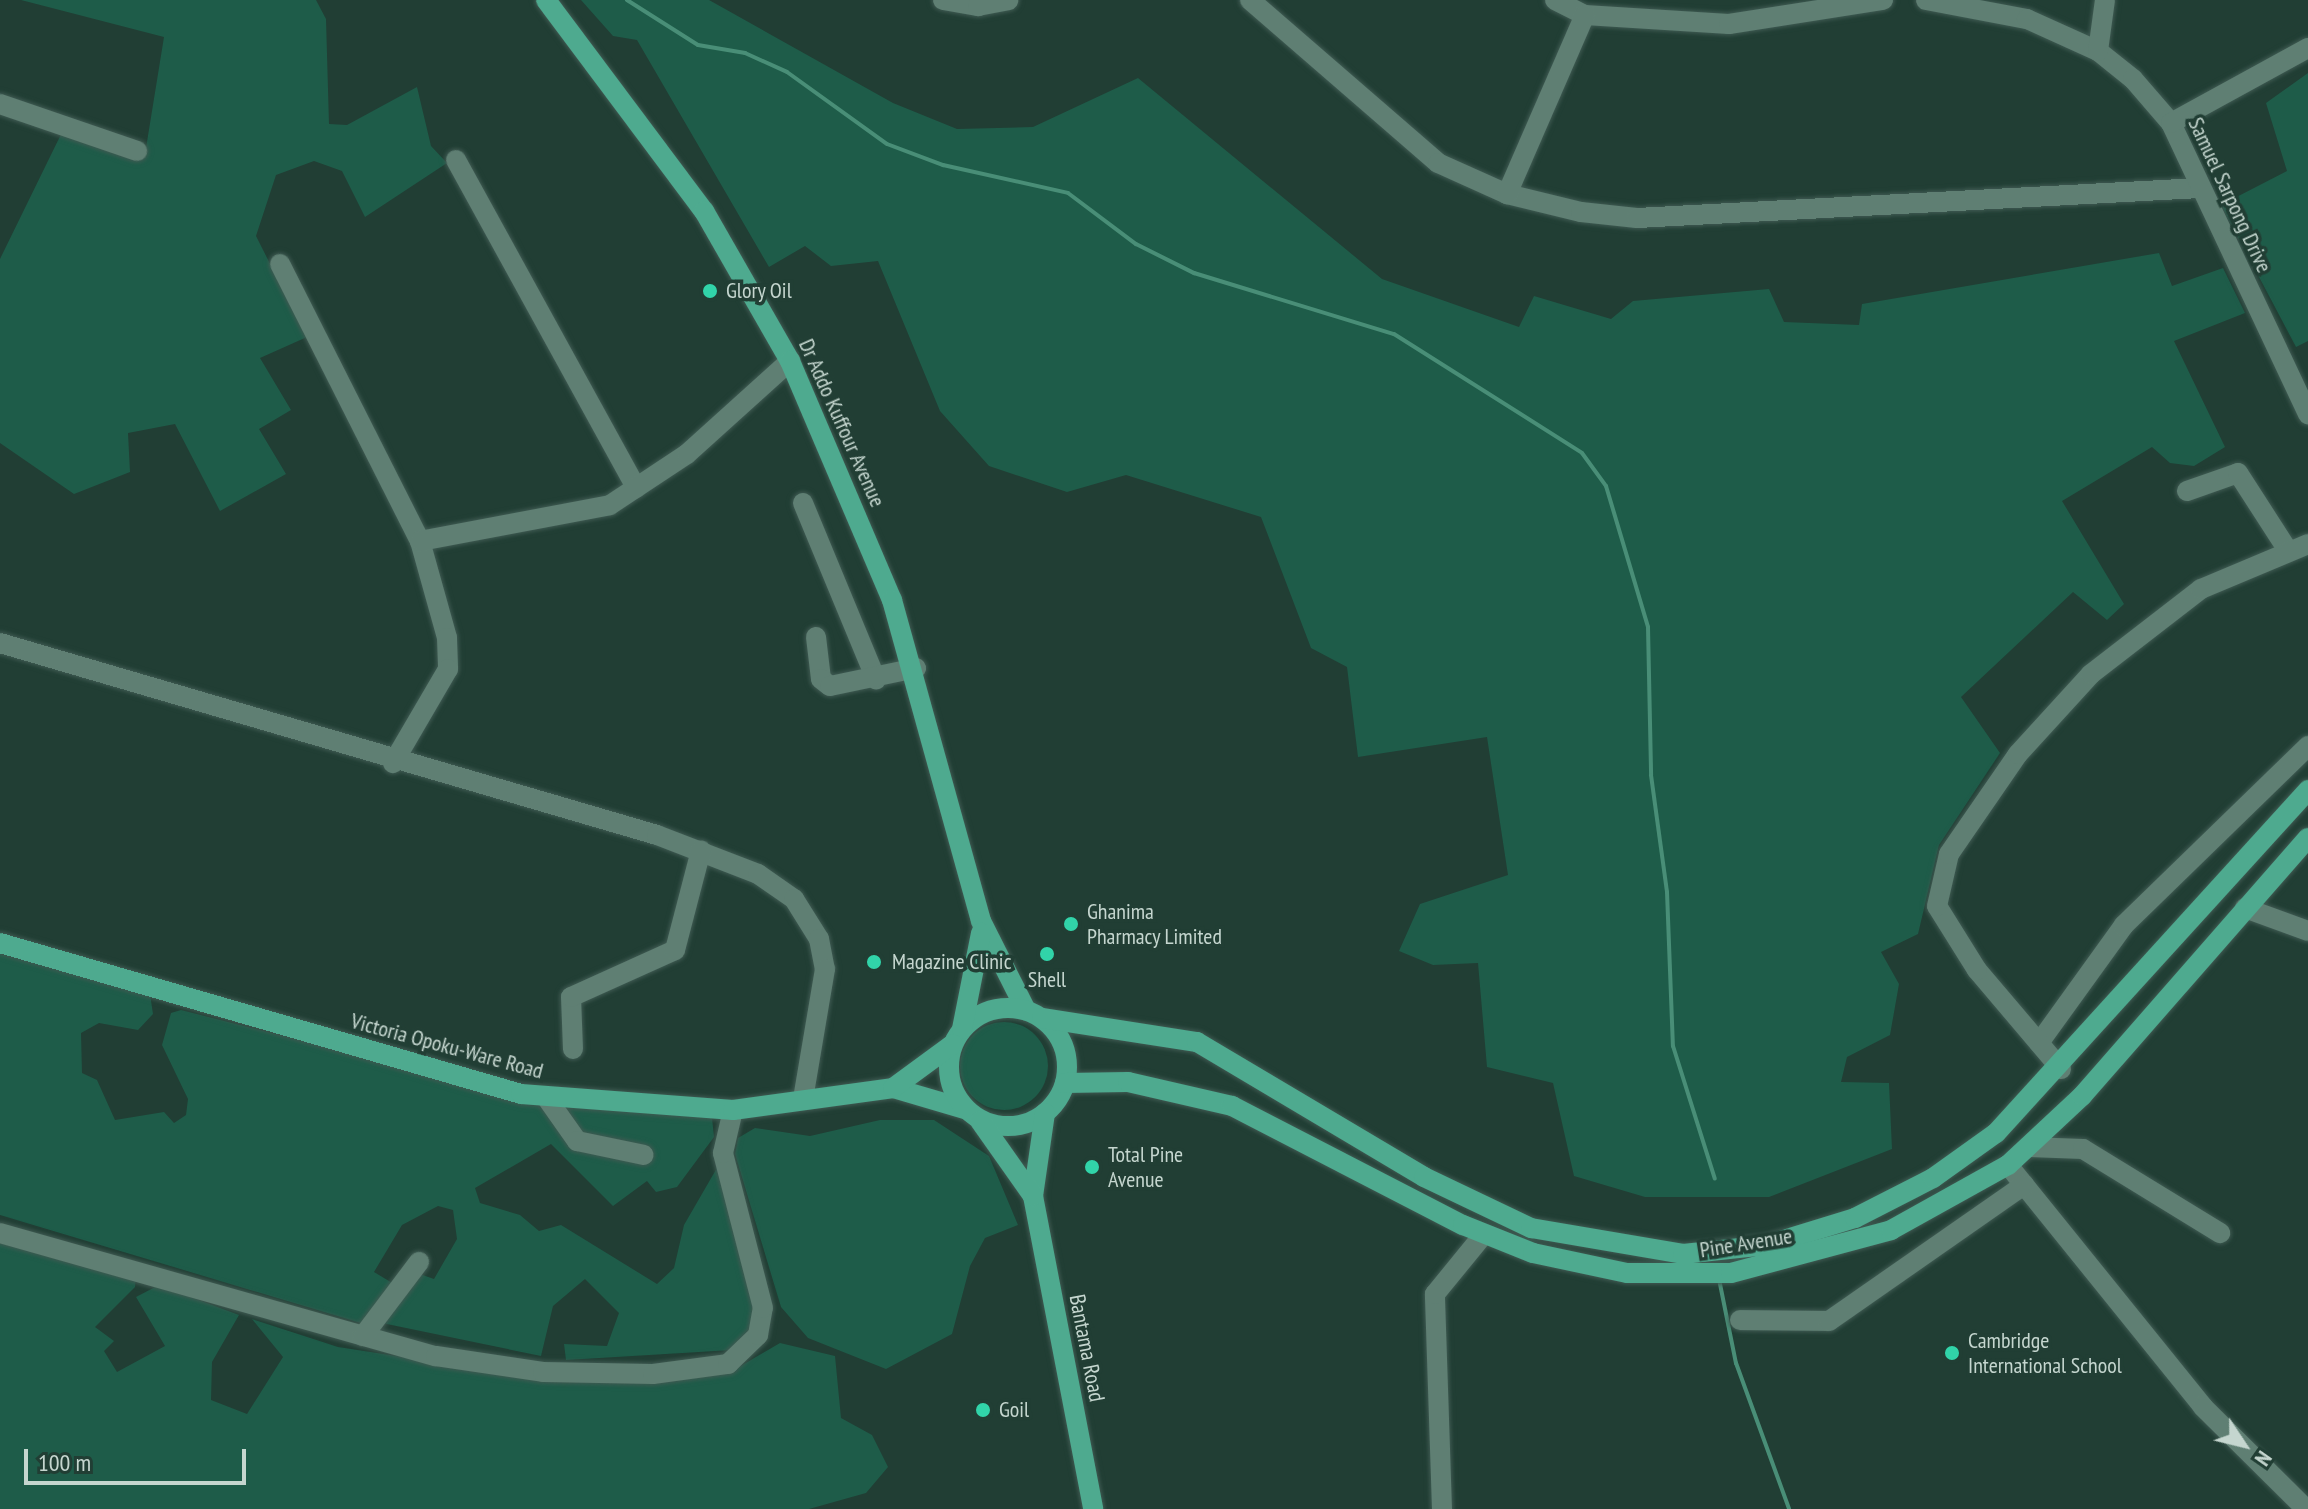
<!DOCTYPE html>
<style>
body{margin:0}
#map{position:relative;width:2308px;height:1509px;overflow:hidden;background:#213e34;font-family:"PT Sans Narrow",sans-serif}
div>[style]{position:absolute}
.green>*{inset:0;background:#1e5c49}
.round{border-radius:50%}
.stream>*{height:4px;margin:-2px;padding:0 2px;transform-origin:2px;border-radius:2px;background:#498e77}
.roads{filter:drop-shadow(0 0 2px #3f5a52) drop-shadow(0 0 2px #3f5a52)}
.minor>*{height:20px;margin:-10px;padding:0 10px;transform-origin:10px;border-radius:10px;background:#5f7f73}
.major>*{height:20px;margin:-10px;padding:0 10px;transform-origin:10px;border-radius:10px;background:#4eaa8f}
.major>.ring{margin:-10px;padding:0;box-sizing:content-box;background:none;border:20px solid #4eaa8f;border-radius:50%}
.dots>*{width:22px;height:22px;translate:-50% -50%;box-sizing:border-box;border:4px solid #213e34;border-radius:50%}
span{translate:-50% -50%;white-space:nowrap;text-align:center;line-height:1.15;-webkit-text-stroke:7px #213e34;paint-order:stroke}
.street-label{font-size:22px;color:#c5d6cf}
.poi-label{font-size:22px;color:#c5d6cf}
.left{translate:0 -50%;text-align:left}
.north{position:absolute;left:2204px;top:1405px;width:80px;height:80px;-webkit-text-stroke:6px #213e34;paint-order:stroke;rotate:125deg;font-size:22px;font-weight:700;line-height:32px;text-align:center;color:#c5d6cf}
.north::after{content:'';display:block;margin:auto;width:28px;height:36px;background:#c5d6cf;clip-path:polygon(50% 0,100% 100%,50% 72%,0 100%)}
.scale{position:absolute;left:24px;top:1449px;width:222px;height:36px;box-sizing:border-box;border:4px solid #c5d6cf;border-top:0;padding-left:10px;font-size:24px;line-height:28px;white-space:nowrap;color:#c5d6cf;-webkit-text-stroke:6px #213e34;paint-order:stroke}
</style>
<div id="map">
<div class="green">
<div style="clip-path:polygon(21px 0,316px 0,326px 19px,329px 124px,347px 125px,417px 87px,431px 146px,447px 163px,365px 217px,342px 171px,314px 161px,276px 175px,256px 236px,307px 337px,260px 358px,291px 410px,259px 429px,286px 474px,220px 511px,175px 424px,128px 433px,130px 472px,74px 494px,0 443px,0 259px,68px 120px,146px 148px,164px 37px)"></div>
<div style="clip-path:polygon(581px 0,709px 0,893px 103px,957px 129px,1033px 127px,1138px 78px,1382px 279px,1519px 327px,1534px 296px,1611px 319px,1633px 301px,1769px 289px,1784px 322px,1859px 325px,1862px 304px,2159px 253px,2172px 286px,2223px 268px,2245px 313px,2174px 341px,2225px 447px,2194px 466px,2170px 463px,2152px 447px,2062px 501px,2124px 604px,2107px 620px,2073px 592px,1961px 697px,2000px 753px,1939px 845px,1918px 934px,1881px 952px,1899px 984px,1890px 1035px,1847px 1057px,1841px 1082px,1889px 1083px,1892px 1149px,1769px 1197px,1645px 1197px,1574px 1176px,1553px 1083px,1487px 1067px,1478px 963px,1433px 965px,1399px 951px,1420px 904px,1508px 875px,1487px 737px,1358px 757px,1347px 667px,1311px 648px,1261px 517px,1126px 475px,1067px 492px,989px 466px,940px 411px,878px 261px,831px 266px,805px 246px,769px 267px,637px 40px,613px 36px)"></div>
<div style="clip-path:polygon(2308px 73px,2308px 341px,2296px 347px,2221px 205px,2287px 171px,2266px 103px)"></div>
<div style="clip-path:polygon(0 954px,150px 994px,153px 1014px,138px 1030px,99px 1023px,81px 1033px,82px 1073px,97px 1080px,115px 1120px,164px 1112px,174px 1123px,186px 1115px,188px 1099px,162px 1045px,171px 1013px,181px 1010px,562px 1107px,712px 1118px,714px 1137px,677px 1187px,656px 1192px,647px 1181px,613px 1206px,551px 1144px,475px 1188px,480px 1203px,520px 1215px,539px 1231px,561px 1225px,657px 1284px,674px 1268px,684px 1225px,721px 1161px,758px 1309px,755px 1327px,732px 1350px,566px 1360px,564px 1344px,607px 1346px,619px 1313px,585px 1279px,553px 1306px,541px 1356px,382px 1323px,417px 1273px,434px 1279px,457px 1239px,453px 1210px,438px 1206px,402px 1225px,374px 1272px,394px 1284px,364px 1324px,0 1215px)"></div>
<div class="round" style="left:960px;top:1022px;width:88px;height:88px"></div>
<div style="clip-path:polygon(880px 1120px,934px 1120px,989px 1156px,1018px 1225px,985px 1238px,970px 1266px,952px 1334px,886px 1369px,808px 1338px,781px 1307px,735px 1154px,738px 1138px,755px 1128px,810px 1136px)"></div>
<div style="clip-path:polygon(0 1240px,136px 1277px,135px 1287px,95px 1327px,114px 1341px,104px 1351px,117px 1372px,165px 1346px,136px 1297px,159px 1285px,239px 1315px,212px 1362px,211px 1400px,247px 1414px,283px 1357px,252px 1319px,338px 1347px,566px 1382px,739px 1367px,780px 1343px,835px 1356px,841px 1418px,872px 1435px,888px 1467px,866px 1493px,809px 1509px,0 1509px)"></div>
</div>
<div class="stream">
<div style="left:627px;top:0;width:84px;rotate:32.4deg"></div>
<div style="left:698px;top:45px;width:48px;rotate:9.7deg"></div>
<div style="left:745px;top:53px;width:46px;rotate:24.3deg"></div>
<div style="left:787px;top:72px;width:123px;rotate:35.8deg"></div>
<div style="left:887px;top:144px;width:60px;rotate:20.6deg"></div>
<div style="left:943px;top:165px;width:128px;rotate:12.6deg"></div>
<div style="left:1068px;top:193px;width:85px;rotate:36.9deg"></div>
<div style="left:1136px;top:244px;width:65px;rotate:26.6deg"></div>
<div style="left:1194px;top:273px;width:209px;rotate:17deg"></div>
<div style="left:1394px;top:334px;width:222px;rotate:32.3deg"></div>
<div style="left:1582px;top:453px;width:41px;rotate:54deg"></div>
<div style="left:1606px;top:486px;width:147px;rotate:73.4deg"></div>
<div style="left:1648px;top:627px;width:148px;rotate:88.8deg"></div>
<div style="left:1651px;top:775px;width:118px;rotate:82.2deg"></div>
<div style="left:1667px;top:892px;width:154px;rotate:87.8deg"></div>
<div style="left:1673px;top:1046px;width:139px;rotate:72.5deg"></div>
<div style="left:1719px;top:1279px;width:86px;rotate:78.6deg"></div>
<div style="left:1736px;top:1363px;width:155px;rotate:70deg"></div>
</div>
<div class="roads">
<div class="minor">
<div style="left:943px;top:0;width:36px;rotate:10deg"></div>
<div style="left:978px;top:6px;width:31px;rotate:-11deg"></div>
<div style="left:1250px;top:0;width:249px;rotate:40.9deg"></div>
<div style="left:1438px;top:163px;width:76px;rotate:24.2deg"></div>
<div style="left:1507px;top:194px;width:76px;rotate:13.7deg"></div>
<div style="left:1581px;top:212px;width:56px;rotate:6.1deg"></div>
<div style="left:1637px;top:218px;width:564px;rotate:-3.05deg"></div>
<div style="left:1555px;top:0;width:34px;rotate:27deg"></div>
<div style="left:1585px;top:15px;width:144px;rotate:3.6deg"></div>
<div style="left:1729px;top:24px;width:156px;rotate:-8.9deg"></div>
<div style="left:1926px;top:0;width:103px;rotate:10.7deg"></div>
<div style="left:2027px;top:19px;width:78px;rotate:24.3deg"></div>
<div style="left:2098px;top:51px;width:45px;rotate:38.7deg"></div>
<div style="left:2133px;top:79px;width:58px;rotate:49.2deg"></div>
<div style="left:2171px;top:123px;width:322px;rotate:64.8deg"></div>
<div style="left:2098px;top:51px;width:51px;rotate:-82.2deg"></div>
<div style="left:0;top:104px;width:145px;rotate:18.9deg"></div>
<div style="left:2171px;top:123px;width:156px;rotate:-28.7deg"></div>
<div style="left:456px;top:160px;width:374px;rotate:61.2deg"></div>
<div style="left:1507px;top:194px;width:195px;rotate:-66.5deg"></div>
<div style="left:280px;top:264px;width:310px;rotate:63.2deg"></div>
<div style="left:420px;top:541px;width:101px;rotate:74.4deg"></div>
<div style="left:447px;top:638px;width:31px;rotate:88deg"></div>
<div style="left:448px;top:669px;width:109px;rotate:120.3deg"></div>
<div style="left:2187px;top:491px;width:54px;rotate:-19.4deg"></div>
<div style="left:2238px;top:473px;width:90px;rotate:57.2deg"></div>
<div style="left:803px;top:503px;width:191px;rotate:67.5deg"></div>
<div style="left:420px;top:541px;width:193px;rotate:-10.7deg"></div>
<div style="left:610px;top:505px;width:92px;rotate:-33.5deg"></div>
<div style="left:687px;top:454px;width:139px;rotate:-42.1deg"></div>
<div style="left:816px;top:637px;width:42px;rotate:83.2deg"></div>
<div style="left:821px;top:679px;width:11px;rotate:38deg"></div>
<div style="left:830px;top:686px;width:88px;rotate:-11.8deg"></div>
<div style="left:0;top:643px;width:684px;rotate:16.29deg"></div>
<div style="left:657px;top:835px;width:108px;rotate:21.1deg"></div>
<div style="left:758px;top:874px;width:44px;rotate:34.8deg"></div>
<div style="left:794px;top:899px;width:47px;rotate:58deg"></div>
<div style="left:819px;top:939px;width:31px;rotate:79deg"></div>
<div style="left:825px;top:969px;width:132px;rotate:99.6deg"></div>
<div style="left:2245px;top:908px;width:67px;rotate:20.1deg"></div>
<div style="left:2039px;top:1043px;width:145px;rotate:-54.2deg"></div>
<div style="left:2124px;top:925px;width:257px;rotate:-44.2deg"></div>
<div style="left:573px;top:1049px;width:52px;rotate:-92.2deg"></div>
<div style="left:571px;top:997px;width:114px;rotate:-24.3deg"></div>
<div style="left:675px;top:950px;width:103px;rotate:-75.4deg"></div>
<div style="left:2061px;top:1069px;width:130px;rotate:-130.3deg"></div>
<div style="left:1977px;top:970px;width:75px;rotate:-122deg"></div>
<div style="left:1937px;top:906px;width:53px;rotate:-77deg"></div>
<div style="left:1949px;top:854px;width:121px;rotate:-55.4deg"></div>
<div style="left:2018px;top:754px;width:108px;rotate:-47.6deg"></div>
<div style="left:2091px;top:674px;width:139px;rotate:-37.7deg"></div>
<div style="left:2201px;top:589px;width:116px;rotate:-22.8deg"></div>
<div style="left:546px;top:1097px;width:54px;rotate:54.8deg"></div>
<div style="left:577px;top:1141px;width:68px;rotate:11.8deg"></div>
<div style="left:2029px;top:1147px;width:54px;rotate:2.1deg"></div>
<div style="left:2083px;top:1149px;width:161px;rotate:31.5deg"></div>
<div style="left:2008px;top:1165px;width:311px;rotate:51.1deg"></div>
<div style="left:2203px;top:1407px;width:145px;rotate:44.7deg"></div>
<div style="left:0;top:1233px;width:453px;rotate:15.8deg"></div>
<div style="left:436px;top:1356px;width:108px;rotate:8.5deg"></div>
<div style="left:543px;top:1372px;width:110px;rotate:1deg"></div>
<div style="left:653px;top:1374px;width:76px;rotate:-7.6deg"></div>
<div style="left:728px;top:1364px;width:42px;rotate:-44deg"></div>
<div style="left:758px;top:1335px;width:27px;rotate:-80deg"></div>
<div style="left:763px;top:1308px;width:160px;rotate:-104.5deg"></div>
<div style="left:723px;top:1153px;width:44px;rotate:-76.9deg"></div>
<div style="left:1740px;top:1320px;width:89px;rotate:0.6deg"></div>
<div style="left:1829px;top:1321px;width:238px;rotate:-34.9deg"></div>
<div style="left:363px;top:1336px;width:93px;rotate:-52.9deg"></div>
<div style="left:1442px;top:1509px;width:215px;rotate:-91.9deg"></div>
<div style="left:1435px;top:1294px;width:77px;rotate:-50.8deg"></div>
</div>
<div class="major">
<div style="left:546px;top:0;width:264px;rotate:53.2deg"></div>
<div style="left:704px;top:211px;width:173px;rotate:60.2deg"></div>
<div style="left:790px;top:361px;width:260px;rotate:66.9deg"></div>
<div style="left:892px;top:600px;width:333px;rotate:74.5deg"></div>
<div style="left:981px;top:921px;width:100px;rotate:63.2deg"></div>
<div style="left:0;top:943px;width:542px;rotate:16.16deg"></div>
<div style="left:521px;top:1094px;width:213px;rotate:4.3deg"></div>
<div style="left:733px;top:1110px;width:162px;rotate:-7.8deg"></div>
<div style="left:893px;top:1088px;width:75px;rotate:16.3deg"></div>
<div class="ring" style="left:949px;top:1008px;width:98px;height:98px"></div>
<div style="left:1042px;top:1018px;width:157px;rotate:8.8deg"></div>
<div style="left:1197px;top:1042px;width:264px;rotate:30.7deg"></div>
<div style="left:1424px;top:1177px;width:119px;rotate:25.5deg"></div>
<div style="left:1531px;top:1228px;width:154px;rotate:9.7deg"></div>
<div style="left:1683px;top:1254px;width:84px;rotate:-6.1deg"></div>
<div style="left:1767px;top:1245px;width:92px;rotate:-17.1deg"></div>
<div style="left:1855px;top:1218px;width:88px;rotate:-27.1deg"></div>
<div style="left:1933px;top:1178px;width:77px;rotate:-35.5deg"></div>
<div style="left:1996px;top:1133px;width:464px;rotate:-47.7deg"></div>
<div style="left:962px;top:1029px;width:98px;rotate:-78.8deg"></div>
<div style="left:1065px;top:1083px;width:63px;rotate:-0.9deg"></div>
<div style="left:1128px;top:1082px;width:107px;rotate:13deg"></div>
<div style="left:1232px;top:1106px;width:260px;rotate:27.3deg"></div>
<div style="left:1463px;top:1225px;width:75px;rotate:21.8deg"></div>
<div style="left:1533px;top:1253px;width:96px;rotate:12deg"></div>
<div style="left:1627px;top:1273px;width:104px"></div>
<div style="left:1731px;top:1273px;width:166px;rotate:-15deg"></div>
<div style="left:1891px;top:1230px;width:134px;rotate:-29.1deg"></div>
<div style="left:2008px;top:1165px;width:101px;rotate:-43deg"></div>
<div style="left:2082px;top:1096px;width:343px;rotate:-48.8deg"></div>
<div style="left:893px;top:1088px;width:74px;rotate:-36.3deg"></div>
<div style="left:1045px;top:1113px;width:84px;rotate:98.2deg"></div>
<div style="left:1033px;top:1196px;width:319px;rotate:79.1deg"></div>
<div style="left:980px;top:1121px;width:92px;rotate:54.8deg"></div>
</div>
</div>
<div class="dots">
<div style="left:710px;top:291px;background:#31d4a9"></div>
<div style="left:1071px;top:924px;background:#31d4a9"></div>
<div style="left:1047px;top:954px;background:#31d4a9"></div>
<div style="left:874px;top:962px;background:#31d4a9"></div>
<div style="left:1092px;top:1167px;background:#31d4a9"></div>
<div style="left:1952px;top:1353px;background:#31d4a9"></div>
<div style="left:983px;top:1410px;background:#31d4a9"></div>
</div>
<div class="street-label">
<span style="left:2230px;top:195px;rotate:65deg">Samuel Sarpong Drive</span>
<span style="left:842px;top:423px;rotate:66deg">Dr Addo Kuffour Avenue</span>
<span style="left:447px;top:1046px;rotate:15deg">Victoria Opoku-Ware Road</span>
<span style="left:1746px;top:1243px;rotate:-9deg">Pine Avenue</span>
<span style="left:1087px;top:1348px;rotate:79deg">Bantama Road</span>
</div>
<div class="poi-label">
<span class="left" style="left:726px;top:291px">Glory Oil</span>
<span class="left" style="left:1087px;top:924px">Ghanima<br>Pharmacy Limited</span>
<span class="left" style="left:892px;top:962px">Magazine Clinic</span>
<span style="left:1047px;top:980px">Shell</span>
<span class="left" style="left:1108px;top:1167px">Total Pine<br>Avenue</span>
<span class="left" style="left:1968px;top:1353px">Cambridge<br>International School</span>
<span class="left" style="left:999px;top:1410px">Goil</span>
</div>
<div class="north">N</div>
<div class="scale">100 m</div>
</div>
